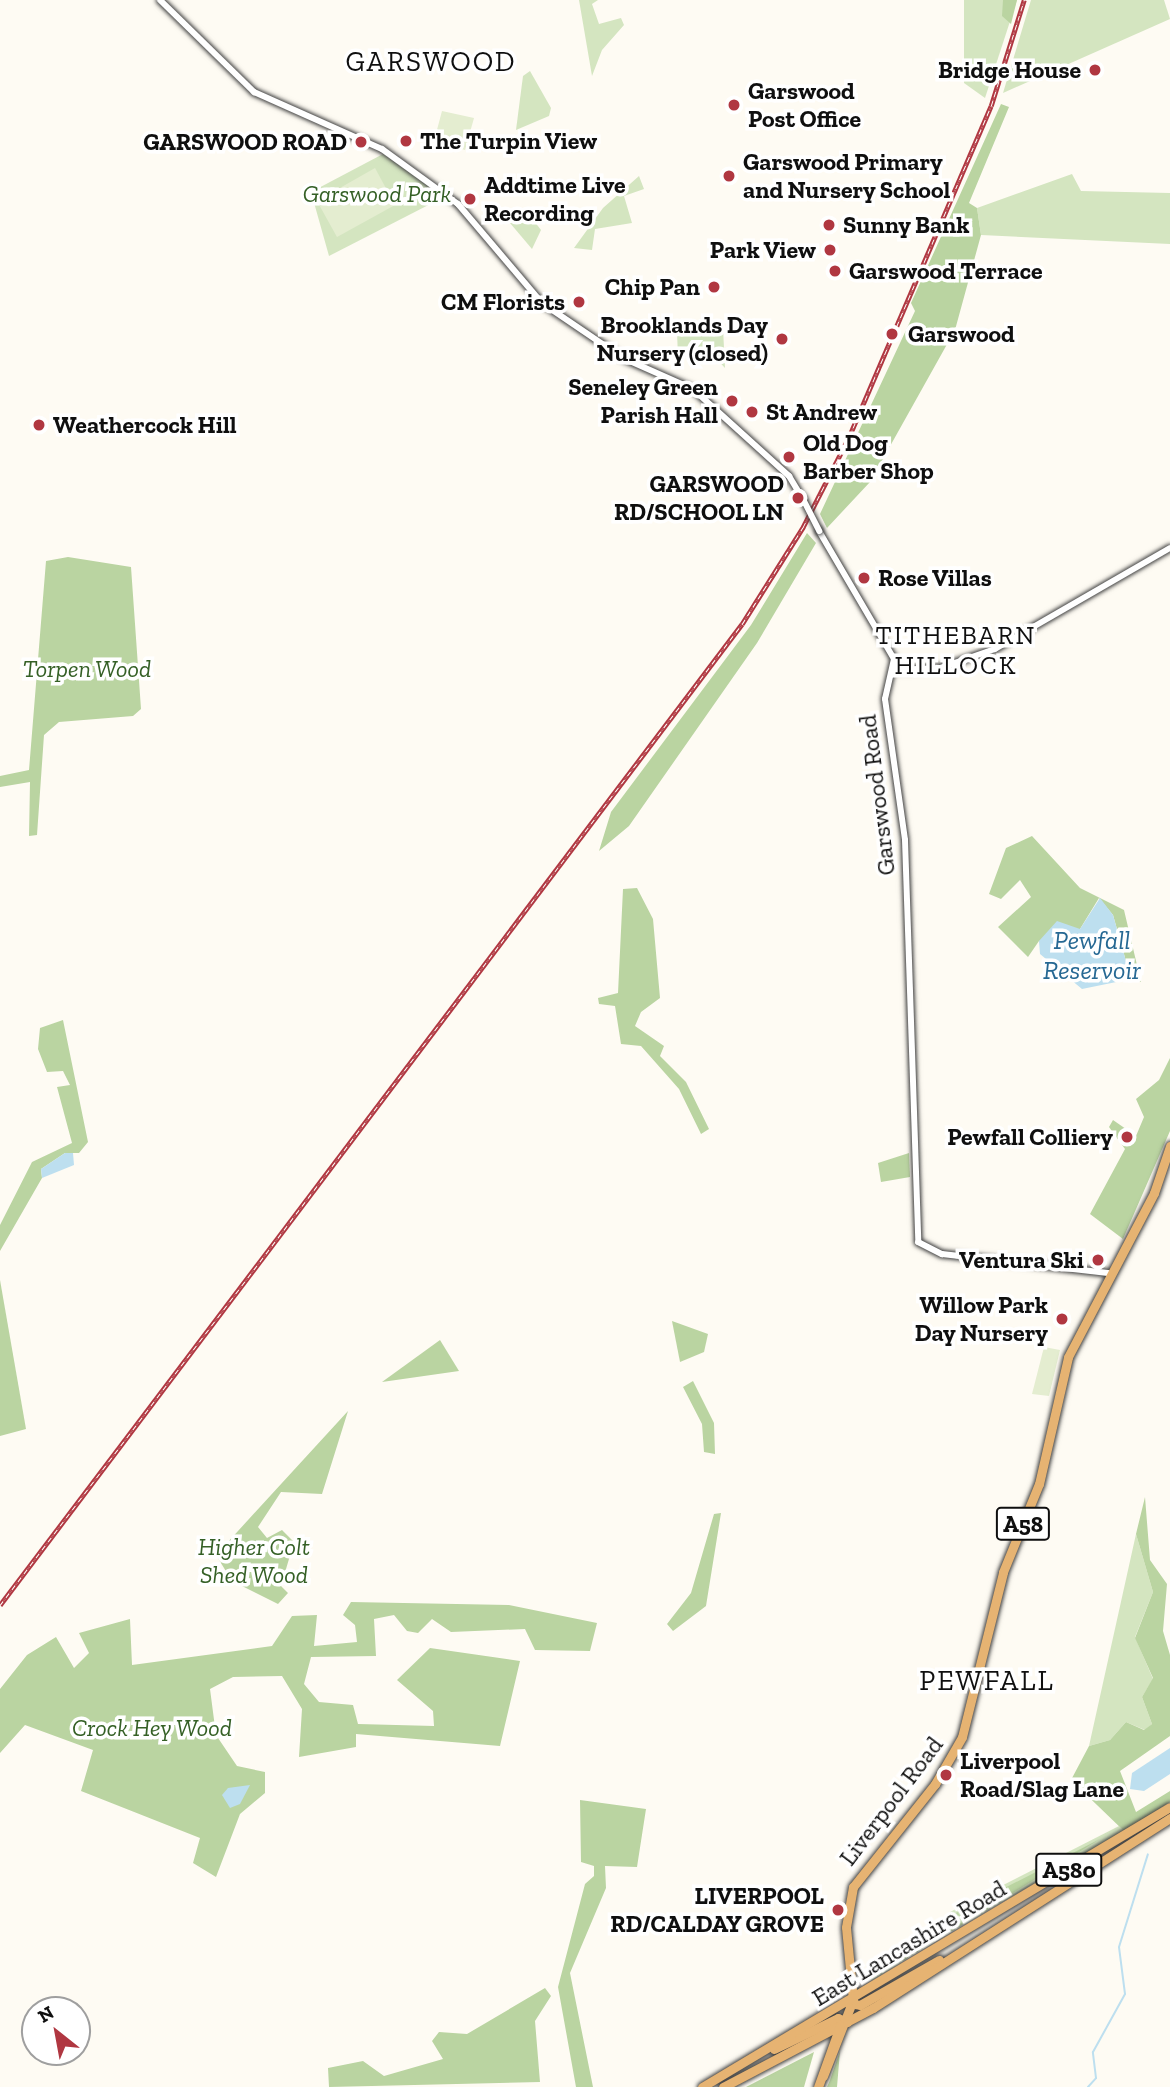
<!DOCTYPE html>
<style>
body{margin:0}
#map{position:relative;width:1170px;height:2087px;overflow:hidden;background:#fefbf3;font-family:"Zilla Slab",serif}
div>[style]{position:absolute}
.green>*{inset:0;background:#d4e5c0}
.forest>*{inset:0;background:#bad4a1}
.pitch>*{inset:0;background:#e4edd0}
.water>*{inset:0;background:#bddfef}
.stream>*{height:2px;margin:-1px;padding:0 1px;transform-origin:1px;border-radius:1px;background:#bddfef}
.roads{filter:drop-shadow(0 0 2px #424242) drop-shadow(0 0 2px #424242)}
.tertiary>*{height:6px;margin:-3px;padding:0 3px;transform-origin:3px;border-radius:3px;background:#fff}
.trunk>*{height:9px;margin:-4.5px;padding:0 4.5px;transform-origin:4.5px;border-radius:4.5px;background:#e6b372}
.rail>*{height:4.5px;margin-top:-2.25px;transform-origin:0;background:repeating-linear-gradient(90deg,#fff 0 5px,#b03741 0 10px);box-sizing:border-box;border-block:2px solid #b03741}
.bridges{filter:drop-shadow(0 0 2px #424242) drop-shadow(0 0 2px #424242)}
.tertiary-bridge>*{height:6px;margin:-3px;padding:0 3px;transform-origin:3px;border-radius:3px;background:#fff}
.dots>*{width:19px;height:19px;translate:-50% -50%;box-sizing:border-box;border:4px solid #fff;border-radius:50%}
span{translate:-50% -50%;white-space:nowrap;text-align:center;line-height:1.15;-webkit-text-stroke:7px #fff;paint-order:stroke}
.shield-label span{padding:2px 5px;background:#fff;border:2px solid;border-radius:5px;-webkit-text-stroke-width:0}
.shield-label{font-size:23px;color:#0f0f0f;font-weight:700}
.poi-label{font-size:24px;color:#0f0f0f;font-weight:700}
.right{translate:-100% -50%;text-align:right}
.left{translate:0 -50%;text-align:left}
.park-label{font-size:24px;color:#356026;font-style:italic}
.street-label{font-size:24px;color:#0f0f0f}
.neighbourhood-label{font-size:26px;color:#0f0f0f;letter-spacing:2px}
.water-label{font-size:26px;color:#266893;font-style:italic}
.quarter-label{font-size:28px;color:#0f0f0f;letter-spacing:2px}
.north{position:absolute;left:21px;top:1996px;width:70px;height:70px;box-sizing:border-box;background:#fff;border:2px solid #9f9f9f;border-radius:50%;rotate:329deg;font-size:19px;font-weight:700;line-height:28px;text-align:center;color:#0f0f0f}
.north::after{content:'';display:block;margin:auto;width:24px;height:32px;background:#b03741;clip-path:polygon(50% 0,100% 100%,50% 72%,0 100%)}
</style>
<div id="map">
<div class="green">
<div style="clip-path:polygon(579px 0,598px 0,592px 4px,599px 24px,621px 18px,624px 25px,602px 50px,592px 76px)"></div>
<div style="clip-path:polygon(964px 0,1017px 0,985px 98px,964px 83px)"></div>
<div style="clip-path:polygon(1031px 0,1164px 0,1170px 19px,1003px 93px)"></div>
<div style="clip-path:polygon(530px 71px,551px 108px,549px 116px,516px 130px,523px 76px)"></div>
<div style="clip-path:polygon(383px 154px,446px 196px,329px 256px,311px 192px)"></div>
<div style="clip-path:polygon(1072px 174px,1081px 191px,1170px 193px,1170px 244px,981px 235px,977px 208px)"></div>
<div style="clip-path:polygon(639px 176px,644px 189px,624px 196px,632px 223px,595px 229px,592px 250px,574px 248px,603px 208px)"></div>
<div style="clip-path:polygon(531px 217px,541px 230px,532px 249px,510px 223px)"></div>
<div style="clip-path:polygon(723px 328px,725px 368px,713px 355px,678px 357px,677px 332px)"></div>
<div style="clip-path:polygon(1136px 1534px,1153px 1592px,1135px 1637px,1153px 1679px,1142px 1697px,1152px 1724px,1145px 1730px,1126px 1722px,1110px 1740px,1089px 1746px)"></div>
<div style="clip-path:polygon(1119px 1826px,1124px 1831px,863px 1983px,950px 1912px)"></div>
</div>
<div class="forest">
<div style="clip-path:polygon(1003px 0,1017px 0,1011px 24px,1002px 16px)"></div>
<div style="clip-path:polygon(1001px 104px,1009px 107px,969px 203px,977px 208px,981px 235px,955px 330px,870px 482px,827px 528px,820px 514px,915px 311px,911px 303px)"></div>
<div style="clip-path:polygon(807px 533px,816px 543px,757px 643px,629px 826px,599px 851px,611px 812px,751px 625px)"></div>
<div style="clip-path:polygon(68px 557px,131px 567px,141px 709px,133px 716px,59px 722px,44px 735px,37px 835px,29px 836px,30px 782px,0 787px,0 776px,29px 770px,46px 561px)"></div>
<div style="clip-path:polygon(1032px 836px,1080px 888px,1124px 910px,1141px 982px,1131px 979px,1113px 915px,1099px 898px,1080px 929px,1039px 941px,1028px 957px,998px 927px,1031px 897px,1020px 880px,1001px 899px,989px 894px,1006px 848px)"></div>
<div style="clip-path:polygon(637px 888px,653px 919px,660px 998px,641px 1012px,635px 1026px,664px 1046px,660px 1056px,686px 1082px,709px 1129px,701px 1134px,679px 1089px,641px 1046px,621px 1044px,615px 1006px,599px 1004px,598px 998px,618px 993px,623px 889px)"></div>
<div style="clip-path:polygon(63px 1020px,88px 1142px,79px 1153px,65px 1153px,41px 1169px,42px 1178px,0 1251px,0 1225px,32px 1162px,72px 1143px,57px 1087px,70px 1085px,63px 1071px,47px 1072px,38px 1049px,40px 1028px)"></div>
<div style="clip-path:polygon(1170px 1058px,1170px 1131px,1123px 1239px,1090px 1214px,1125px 1149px,1109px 1127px,1113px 1120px,1136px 1136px,1144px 1117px,1136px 1099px,1159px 1080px)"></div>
<div style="clip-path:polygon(909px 1153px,910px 1177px,881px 1182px,878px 1163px)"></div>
<div style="clip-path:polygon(0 1280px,26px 1429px,0 1436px)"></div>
<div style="clip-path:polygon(672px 1321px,708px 1334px,704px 1352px,680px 1362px)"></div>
<div style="clip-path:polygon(440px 1340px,459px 1371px,382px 1382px)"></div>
<div style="clip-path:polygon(693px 1381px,714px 1423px,715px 1454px,704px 1452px,702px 1424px,683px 1387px)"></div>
<div style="clip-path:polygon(348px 1411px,322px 1494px,281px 1492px,258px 1527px,267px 1538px,282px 1530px,294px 1542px,281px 1586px,288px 1593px,278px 1604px,232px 1581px,216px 1555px)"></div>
<div style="clip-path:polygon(1145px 1497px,1150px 1560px,1167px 1584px,1163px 1631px,1170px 1655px,1170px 1736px,1120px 1771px,1136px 1812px,1170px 1791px,1170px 1802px,1124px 1831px,1071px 1780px,1089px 1746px,1110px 1740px,1126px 1722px,1144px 1730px,1152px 1724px,1142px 1697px,1153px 1678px,1135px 1638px,1153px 1592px,1136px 1534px)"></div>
<div style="clip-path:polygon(721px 1513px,706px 1606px,673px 1631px,667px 1624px,691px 1593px,714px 1514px)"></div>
<div style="clip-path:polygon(351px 1602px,509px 1605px,597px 1623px,590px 1651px,535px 1650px,525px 1629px,451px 1632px,432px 1619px,418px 1633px,407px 1631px,394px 1615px,374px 1619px,376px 1656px,311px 1657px,304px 1684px,319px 1702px,353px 1705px,358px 1724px,434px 1726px,433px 1711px,397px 1680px,430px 1648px,520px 1661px,500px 1746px,356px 1734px,356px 1747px,299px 1757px,302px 1709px,282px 1676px,233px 1677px,210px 1689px,216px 1735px,237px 1766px,265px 1772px,265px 1793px,240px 1814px,216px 1877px,193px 1863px,200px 1838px,81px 1791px,93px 1750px,25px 1725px,0 1753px,0 1689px,27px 1655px,56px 1637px,74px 1668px,89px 1653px,79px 1633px,130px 1619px,132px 1665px,272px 1646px,292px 1616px,317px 1615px,314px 1646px,357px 1642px,355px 1625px,343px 1615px)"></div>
<div style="clip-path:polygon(580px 1800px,646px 1809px,637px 1867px,605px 1866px,606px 1888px,570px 1973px,593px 2087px,576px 2087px,558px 1987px,585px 1884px,594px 1876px,594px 1866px,581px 1862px)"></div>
<div style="clip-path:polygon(1100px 1839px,872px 1980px,864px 1980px,954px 1914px)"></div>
<div style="clip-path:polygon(545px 1988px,551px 1996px,535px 2021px,540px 2082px,329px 2087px,328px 2068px,363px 2061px,384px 2076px,443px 2059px,432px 2041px,439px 2032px,467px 2034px)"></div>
<div style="clip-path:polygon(840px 2051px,837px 2087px,827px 2087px,830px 2080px)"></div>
<div style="clip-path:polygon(814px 2052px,804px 2087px,746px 2087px)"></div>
</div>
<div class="pitch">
<div style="clip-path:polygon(442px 111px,474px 118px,465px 150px,434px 141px)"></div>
<div style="clip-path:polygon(375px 168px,395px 205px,337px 237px,317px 201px)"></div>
<div style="clip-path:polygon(1044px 1347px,1060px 1350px,1049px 1396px,1032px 1394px)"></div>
</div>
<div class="water">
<div style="clip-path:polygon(1100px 898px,1113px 915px,1131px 979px,1082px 989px,1040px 954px,1039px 941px,1057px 921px,1080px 929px)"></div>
<div style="clip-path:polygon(65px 1153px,73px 1153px,74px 1165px,42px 1178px,41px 1169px)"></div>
<div style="clip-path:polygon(1170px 1748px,1170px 1774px,1144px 1791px,1130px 1789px,1132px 1773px)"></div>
<div style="clip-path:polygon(250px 1785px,240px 1804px,230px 1808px,222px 1795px,228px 1788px)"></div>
</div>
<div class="stream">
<div style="left:1088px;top:2087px;width:12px;rotate:-48deg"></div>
<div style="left:1096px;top:2078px;width:26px;rotate:-97deg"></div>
<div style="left:1093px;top:2052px;width:66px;rotate:-61.1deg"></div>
<div style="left:1125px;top:1994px;width:47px;rotate:-97.3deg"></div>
<div style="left:1119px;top:1947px;width:97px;rotate:-72.7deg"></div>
</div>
<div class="roads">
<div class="tertiary">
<div style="left:160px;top:0;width:132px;rotate:44.4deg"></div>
<div style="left:254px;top:92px;width:140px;rotate:24deg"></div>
<div style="left:382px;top:149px;width:94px;rotate:35.9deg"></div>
<div style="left:458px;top:204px;width:130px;rotate:49.7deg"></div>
<div style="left:542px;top:303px;width:98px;rotate:34.2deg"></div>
<div style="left:623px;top:358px;width:77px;rotate:23.9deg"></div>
<div style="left:693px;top:389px;width:130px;rotate:42.2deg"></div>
<div style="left:789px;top:476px;width:27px;rotate:59deg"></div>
<div style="left:819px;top:531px;width:148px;rotate:59.6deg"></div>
<div style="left:894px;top:659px;width:41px;rotate:102.7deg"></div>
<div style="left:885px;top:699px;width:142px;rotate:81.9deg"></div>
<div style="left:905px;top:840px;width:402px;rotate:88.1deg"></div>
<div style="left:918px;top:1242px;width:27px;rotate:27deg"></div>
<div style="left:942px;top:1254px;width:167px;rotate:6.5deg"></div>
<div style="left:894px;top:670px;width:46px;rotate:-2.5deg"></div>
<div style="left:940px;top:668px;width:58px;rotate:-19.1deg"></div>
<div style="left:995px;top:649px;width:202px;rotate:-30deg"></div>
</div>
<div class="trunk">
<div style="left:848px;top:2003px;width:12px;rotate:9deg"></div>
<div style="left:860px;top:2005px;width:91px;rotate:-29.7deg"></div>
<div style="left:774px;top:2049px;width:71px;rotate:-25.8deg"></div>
<div style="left:838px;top:2018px;width:10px;rotate:24deg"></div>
<div style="left:823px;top:2076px;width:82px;rotate:-68.5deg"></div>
<div style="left:853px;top:2000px;width:73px;rotate:-95.5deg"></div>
<div style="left:846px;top:1927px;width:41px;rotate:-80.1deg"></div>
<div style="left:853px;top:1887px;width:132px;rotate:-51.5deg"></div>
<div style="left:935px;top:1784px;width:54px;rotate:-60.1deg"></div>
<div style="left:962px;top:1737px;width:170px;rotate:-76deg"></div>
<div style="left:1003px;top:1572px;width:95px;rotate:-67.8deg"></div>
<div style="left:1039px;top:1484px;width:130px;rotate:-77.1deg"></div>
<div style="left:1068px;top:1357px;width:185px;rotate:-62.3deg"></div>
<div style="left:1154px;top:1193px;width:50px;rotate:-71.2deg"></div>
<div style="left:702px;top:2087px;width:545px;rotate:-30.89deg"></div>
<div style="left:723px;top:2087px;width:170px;rotate:-27.8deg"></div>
<div style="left:873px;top:2008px;width:353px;rotate:-32.6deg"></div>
<div style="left:818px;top:2087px;width:65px;rotate:-70.2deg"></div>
</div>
</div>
<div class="rail">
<div style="left:0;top:1605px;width:1230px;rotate:-52.9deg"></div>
<div style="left:742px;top:624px;width:115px;rotate:-57.8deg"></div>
<div style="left:803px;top:527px;width:101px;rotate:-62.9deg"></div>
<div style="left:849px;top:437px;width:360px;rotate:-66.8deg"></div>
<div style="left:991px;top:106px;width:111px;rotate:-72.7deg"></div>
</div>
<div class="bridges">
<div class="tertiary-bridge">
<div style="left:803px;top:499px;width:36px;rotate:63deg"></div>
</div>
</div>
<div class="dots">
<div style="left:1095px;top:70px;background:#b03741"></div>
<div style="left:734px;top:105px;background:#b03741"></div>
<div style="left:406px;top:141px;background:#b03741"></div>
<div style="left:361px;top:142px;background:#b03741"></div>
<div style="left:729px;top:176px;background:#b03741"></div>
<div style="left:470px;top:199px;background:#b03741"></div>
<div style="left:829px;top:225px;background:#b03741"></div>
<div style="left:830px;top:250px;background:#b03741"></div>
<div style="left:835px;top:271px;background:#b03741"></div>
<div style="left:714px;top:287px;background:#b03741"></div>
<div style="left:579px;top:302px;background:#b03741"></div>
<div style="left:892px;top:334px;background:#b03741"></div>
<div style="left:782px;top:339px;background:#b03741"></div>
<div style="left:732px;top:401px;background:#b03741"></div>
<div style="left:752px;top:412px;background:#b03741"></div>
<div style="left:39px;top:425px;background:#b03741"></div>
<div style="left:789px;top:457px;background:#b03741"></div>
<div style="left:798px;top:498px;background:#b03741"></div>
<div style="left:864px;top:578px;background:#b03741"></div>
<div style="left:1127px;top:1137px;background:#b03741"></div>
<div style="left:1098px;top:1260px;background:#b03741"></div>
<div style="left:1062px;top:1319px;background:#b03741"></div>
<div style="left:946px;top:1775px;background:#b03741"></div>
<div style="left:838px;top:1910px;background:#b03741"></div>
</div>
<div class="shield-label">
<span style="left:1023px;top:1524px">A58</span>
<span style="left:1069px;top:1870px">A580</span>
</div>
<div class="poi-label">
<span class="right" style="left:1081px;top:70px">Bridge House</span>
<span class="left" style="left:748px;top:105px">Garswood<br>Post Office</span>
<span class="left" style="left:420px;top:141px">The Turpin View</span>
<span class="right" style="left:347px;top:142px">GARSWOOD ROAD</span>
<span class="left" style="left:743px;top:176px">Garswood Primary<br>and Nursery School</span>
<span class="left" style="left:484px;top:199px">Addtime Live<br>Recording</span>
<span class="left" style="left:843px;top:225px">Sunny Bank</span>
<span class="right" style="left:816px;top:250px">Park View</span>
<span class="left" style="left:849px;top:271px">Garswood Terrace</span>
<span class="right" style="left:700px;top:287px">Chip Pan</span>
<span class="right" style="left:565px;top:302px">CM Florists</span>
<span class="right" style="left:768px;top:339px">Brooklands Day<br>Nursery (closed)</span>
<span class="left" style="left:908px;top:334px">Garswood</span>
<span class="right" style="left:718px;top:401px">Seneley Green<br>Parish Hall</span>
<span class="left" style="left:766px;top:412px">St Andrew</span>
<span class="left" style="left:53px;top:425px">Weathercock Hill</span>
<span class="left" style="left:803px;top:457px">Old Dog<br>Barber Shop</span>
<span class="right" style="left:784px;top:498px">GARSWOOD<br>RD/SCHOOL LN</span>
<span class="left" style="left:878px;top:578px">Rose Villas</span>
<span class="right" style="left:1113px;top:1137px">Pewfall Colliery</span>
<span class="right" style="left:1084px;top:1260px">Ventura Ski</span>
<span class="right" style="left:1048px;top:1319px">Willow Park<br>Day Nursery</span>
<span class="left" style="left:960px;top:1775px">Liverpool<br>Road/Slag Lane</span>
<span class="right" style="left:824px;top:1910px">LIVERPOOL<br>RD/CALDAY GROVE</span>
</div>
<div class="park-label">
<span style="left:377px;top:194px">Garswood Park</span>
<span style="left:87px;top:669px">Torpen Wood</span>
<span style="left:254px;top:1561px">Higher Colt<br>Shed Wood</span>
<span style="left:152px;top:1728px">Crock Hey Wood</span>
</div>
<div class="street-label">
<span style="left:877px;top:795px;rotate:-97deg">Garswood Road</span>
<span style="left:891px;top:1801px;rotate:-53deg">Liverpool Road</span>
<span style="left:909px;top:1943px;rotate:-31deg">East Lancashire Road</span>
</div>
<div class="neighbourhood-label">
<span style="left:956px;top:651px">TITHEBARN<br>HILLOCK</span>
</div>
<div class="water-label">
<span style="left:1092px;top:956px">Pewfall<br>Reservoir</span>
</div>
<div class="quarter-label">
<span style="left:431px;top:62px">GARSWOOD</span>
<span style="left:987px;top:1681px">PEWFALL</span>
</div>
<div class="north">N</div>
</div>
